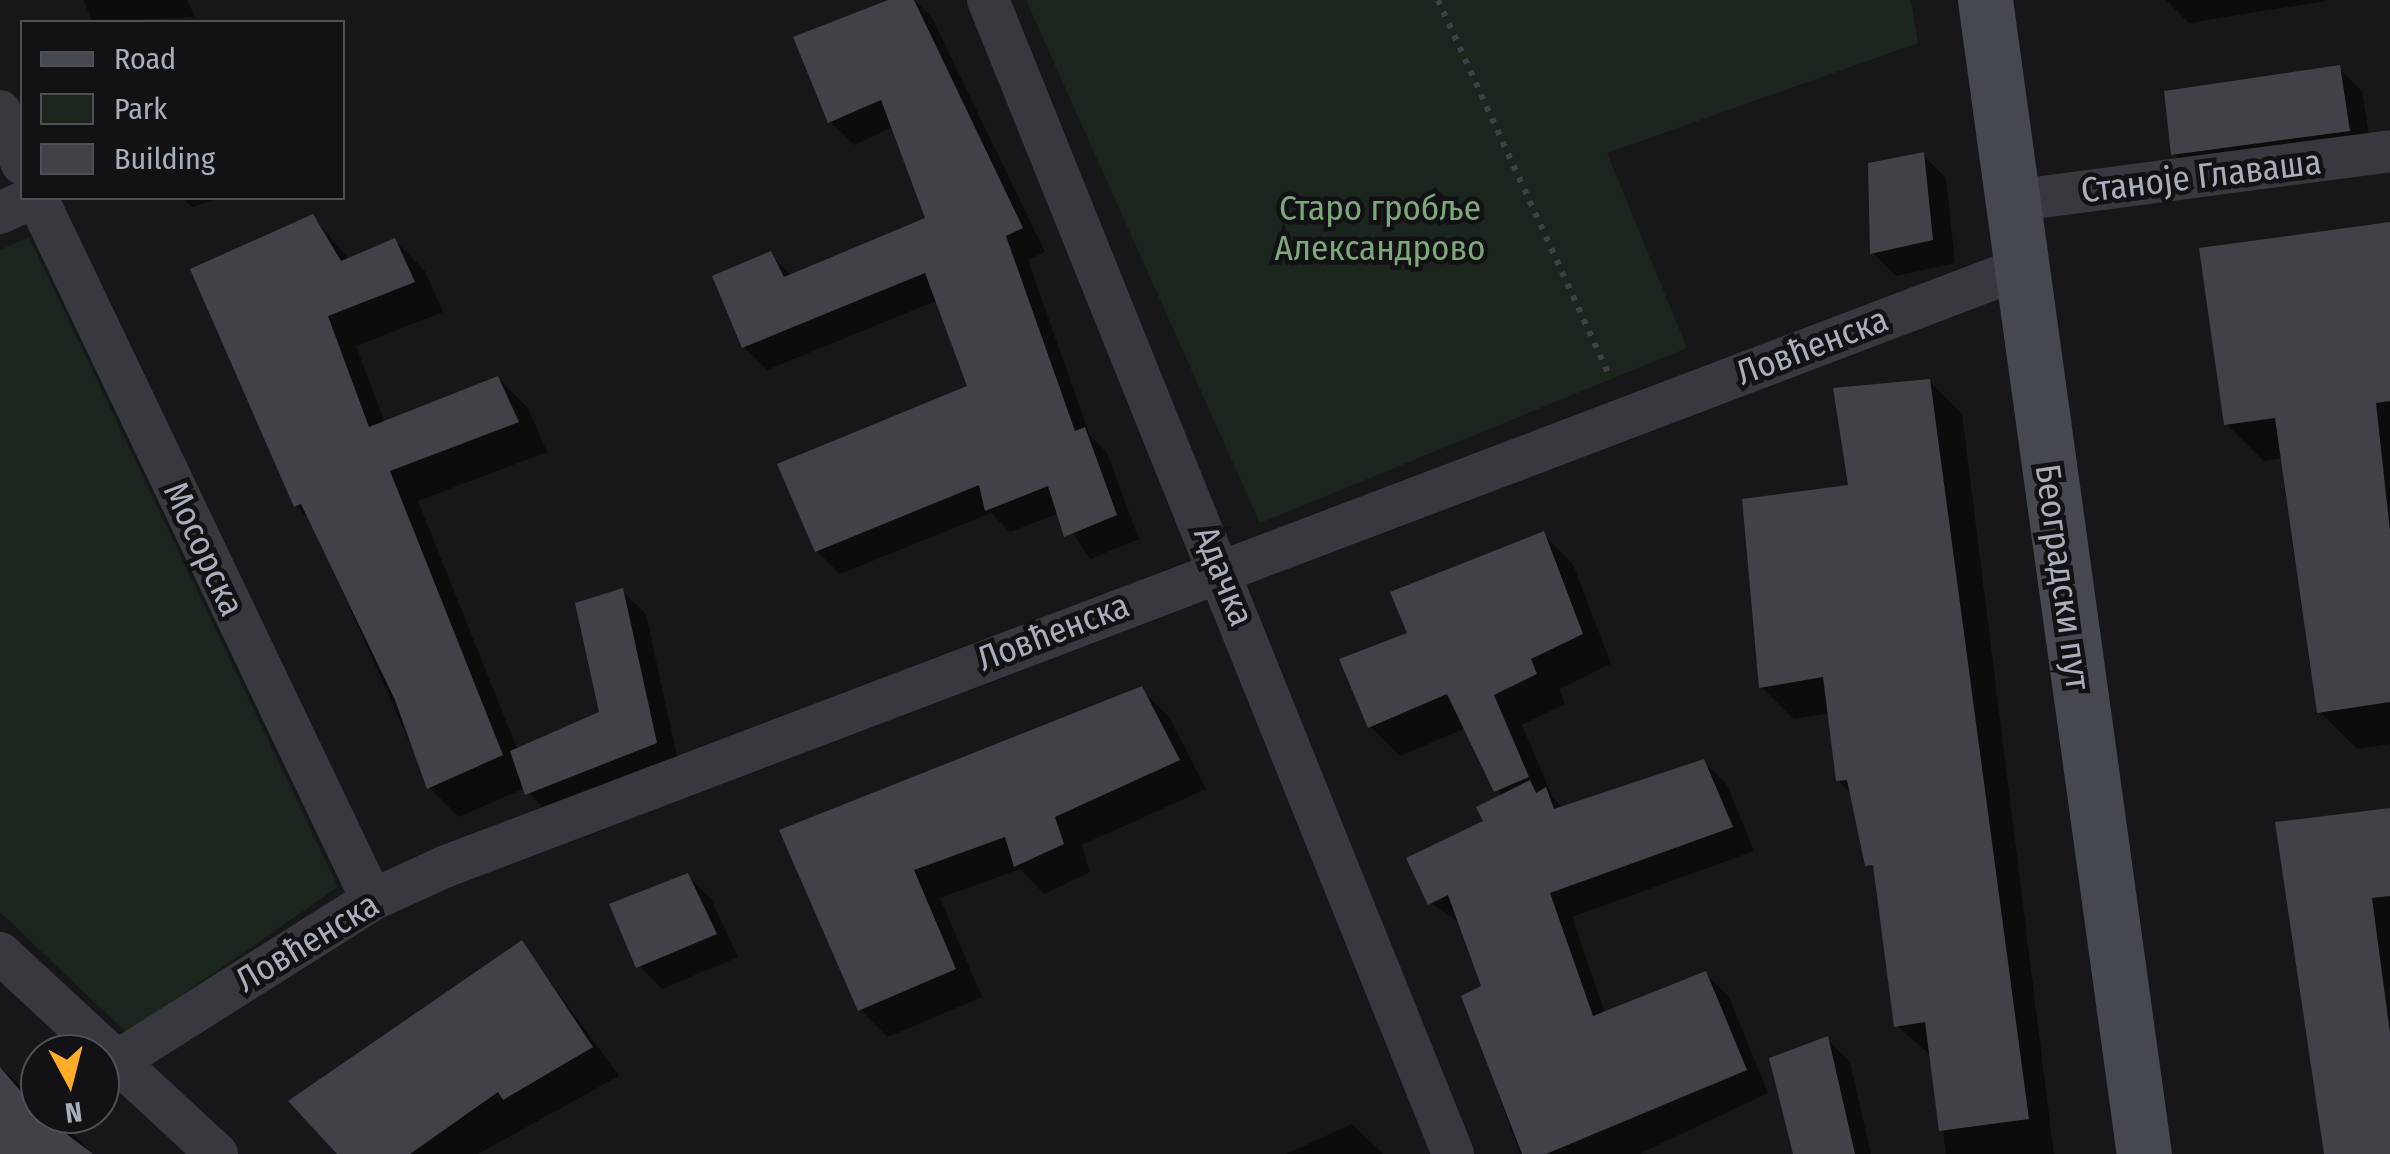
<!DOCTYPE html>
<meta charset="utf-8">
<style>
body{margin:0}
#map{position:relative;width:2390px;height:1154px;overflow:hidden;background:#171719;font-family:"Fira Sans Condensed",sans-serif}
div>[style]{position:absolute}
.green>*{inset:0;background:#1c251d}
.shadow>*{inset:0;background:#0007}
.building>*{inset:0;background:#414247}
.path>*{height:6px;margin-top:-3px;transform-origin:0;background:repeating-linear-gradient(90deg,#3e4046 0 5px,transparent 0 13px)}
.minor>*{height:42px;margin:-21px;padding:0 21px;transform-origin:21px;border-radius:21px;background:#38393f}
.secondary>*{height:55px;margin:-27.5px;padding:0 27.5px;transform-origin:27.5px;border-radius:27.5px;background:#45484f}
span{translate:-50% -50%;white-space:nowrap;text-align:center;line-height:1.15;-webkit-text-stroke:9px #121214;paint-order:stroke}
.street-label{font-size:35px;color:#a8afba}
.park-label{font-size:35px;color:#7ea77e}
.legend{position:absolute;left:20px;top:20px;width:325px;height:180px;box-sizing:border-box;background:#121214;border:2px solid #4e5156;margin:0;padding:12px 18px;list-style:none;font-size:30px;color:#a8afba}
.legend li{display:flex;align-items:center;gap:20px;height:50px}
.legend b{width:50px;border:2px solid #4e5156}
.north{position:absolute;left:20px;top:1034px;width:100px;height:100px;box-sizing:border-box;background:#121214;border:2px solid #4e5156;border-radius:50%;rotate:173deg;font-size:28px;font-weight:700;line-height:40px;text-align:center;color:#a8afba}
.north::after{content:'';display:block;margin:auto;width:35px;height:45px;background:#ffad29;clip-path:polygon(50% 0,100% 100%,50% 72%,0 100%)}
</style>
<div id="map">
<div class="green">
<div style="clip-path:polygon(1026px 0,1911px 0,1918px 43px,1607px 153px,1687px 348px,1260px 523px)"></div>
<div style="clip-path:polygon(29px 237px,338px 887px,127px 1033px,0 912px,0 250px)"></div>
</div>
<div class="shadow">
<div style="clip-path:polygon(83px 0,187px 0,195px 17px,93px 22px)"></div>
<div style="clip-path:polygon(895px 0,914px 0,932px 18px,1045px 252px,1028px 260px,1090px 436px,1107px 453px,1139px 539px,1090px 559px,1059px 513px,1010px 532px,991px 513px,840px 574px,817px 551px,970px 387px,938px 300px,767px 370px,744px 347px,770px 254px,792px 276px,928px 219px,893px 127px,854px 145px,831px 122px)"></div>
<div style="clip-path:polygon(2166px 0,2325px 0,2326px 1px,2189px 23px)"></div>
<div style="clip-path:polygon(2339px 68px,2362px 91px,2372px 154px,2197px 177px,2174px 154px)"></div>
<div style="clip-path:polygon(1923px 155px,1946px 178px,1955px 263px,1896px 276px,1873px 253px)"></div>
<div style="clip-path:polygon(182px 198px,221px 198px,192px 207px)"></div>
<div style="clip-path:polygon(313px 217px,350px 260px,395px 241px,425px 271px,443px 312px,356px 346px,385px 423px,498px 378px,528px 408px,547px 452px,418px 501px,518px 751px,602px 713px,622px 591px,646px 614px,679px 766px,551px 817px,525px 788px,459px 817px,430px 788px,311px 521px,296px 506px)"></div>
<div style="clip-path:polygon(2390px 225px,2390px 744px,2357px 749px,2320px 712px,2283px 458px,2264px 461px,2226px 424px)"></div>
<div style="clip-path:polygon(1930px 382px,1962px 414px,2054px 1154px,1946px 1154px,1933px 1057px,1897px 1026px,1877px 874px,1852px 795px,1838px 780px,1830px 713px,1794px 719px,1762px 687px,1850px 487px)"></div>
<div style="clip-path:polygon(1543px 534px,1573px 564px,1611px 664px,1559px 689px,1565px 704px,1522px 725px,1553px 798px,1564px 809px,1703px 761px,1727px 785px,1754px 851px,1572px 917px,1605px 1013px,1706px 974px,1729px 997px,1768px 1093px,1639px 1154px,1520px 1154px,1464px 998px,1484px 988px,1460px 923px,1430px 903px,1502px 796px,1466px 728px,1400px 756px,1370px 726px,1411px 634px)"></div>
<div style="clip-path:polygon(1141px 689px,1169px 717px,1206px 789px,1082px 845px,1090px 872px,1044px 894px,1020px 869px,940px 898px,982px 997px,888px 1037px,860px 1009px,782px 832px)"></div>
<div style="clip-path:polygon(2390px 811px,2390px 1154px,2327px 1154px,2278px 825px)"></div>
<div style="clip-path:polygon(688px 876px,711px 899px,738px 957px,662px 989px,639px 966px)"></div>
<div style="clip-path:polygon(522px 943px,619px 1076px,478px 1154px,341px 1154px)"></div>
<div style="clip-path:polygon(1827px 1039px,1850px 1062px,1871px 1154px,1796px 1154px)"></div>
<div style="clip-path:polygon(0 1067px,40px 1103px,40px 1114px,53px 1114px,92px 1154px,0 1154px)"></div>
<div style="clip-path:polygon(1352px 1124px,1383px 1154px,1286px 1154px)"></div>
</div>
<div class="building">
<div style="clip-path:polygon(888px 0,914px 0,1023px 228px,1006px 236px,1075px 431px,1085px 427px,1117px 515px,1064px 537px,1048px 486px,985px 511px,979px 485px,815px 552px,777px 464px,967px 386px,925px 273px,742px 348px,712px 276px,771px 251px,784px 277px,925px 218px,881px 100px,828px 123px,793px 37px)"></div>
<div style="clip-path:polygon(2340px 65px,2350px 131px,2171px 155px,2164px 91px)"></div>
<div style="clip-path:polygon(1924px 152px,1933px 240px,1870px 254px,1868px 163px)"></div>
<div style="clip-path:polygon(313px 214px,341px 261px,395px 238px,415px 282px,328px 316px,369px 427px,498px 376px,519px 422px,390px 471px,503px 755px,427px 789px,395px 700px,301px 504px,294px 507px,190px 269px)"></div>
<div style="clip-path:polygon(2390px 222px,2390px 401px,2376px 403px,2390px 531px,2390px 702px,2317px 713px,2275px 418px,2224px 425px,2199px 248px)"></div>
<div style="clip-path:polygon(1930px 379px,2029px 1119px,1939px 1131px,1925px 1022px,1894px 1027px,1873px 865px,1865px 866px,1847px 780px,1836px 781px,1823px 677px,1759px 688px,1742px 499px,1848px 485px,1833px 388px)"></div>
<div style="clip-path:polygon(1544px 531px,1583px 634px,1531px 659px,1537px 674px,1494px 695px,1529px 777px,1494px 792px,1447px 694px,1368px 728px,1339px 659px,1407px 633px,1390px 592px)"></div>
<div style="clip-path:polygon(623px 588px,657px 743px,525px 795px,510px 751px,599px 712px,575px 603px)"></div>
<div style="clip-path:polygon(1142px 686px,1180px 760px,1055px 817px,1064px 844px,1014px 867px,1005px 837px,914px 870px,956px 969px,858px 1011px,779px 830px)"></div>
<div style="clip-path:polygon(1704px 759px,1733px 827px,1550px 893px,1593px 1016px,1706px 971px,1747px 1070px,1546px 1154px,1522px 1154px,1461px 996px,1481px 986px,1448px 895px,1428px 905px,1406px 858px,1483px 821px,1476px 807px,1530px 780px,1536px 793px,1546px 787px,1554px 809px)"></div>
<div style="clip-path:polygon(2390px 808px,2390px 896px,2372px 898px,2390px 1033px,2390px 1154px,2324px 1154px,2275px 822px)"></div>
<div style="clip-path:polygon(688px 873px,717px 934px,636px 968px,609px 904px)"></div>
<div style="clip-path:polygon(522px 940px,593px 1047px,503px 1100px,498px 1092px,410px 1154px,337px 1154px,288px 1101px)"></div>
<div style="clip-path:polygon(1828px 1036px,1855px 1154px,1793px 1154px,1769px 1058px)"></div>
<div style="clip-path:polygon(0 1067px,40px 1114px,93px 1154px,0 1154px)"></div>
</div>
<div class="path">
<div style="left:1438px;top:0;width:410px;rotate:65.5deg"></div>
</div>
<div class="minor">
<div style="left:988px;top:0;width:1244px;rotate:68.05deg"></div>
<div style="left:0;top:111px;width:57px;rotate:67.5deg"></div>
<div style="left:37px;top:198px;width:778px;rotate:64.49deg"></div>
<div style="left:2012px;top:201px;width:381px;rotate:-7.5deg"></div>
<div style="left:0;top:213px;width:35px;rotate:-25deg"></div>
<div style="left:0;top:953px;width:296px;rotate:42.8deg"></div>
<div style="left:119px;top:1060px;width:299px;rotate:-32.3deg"></div>
<div style="left:372px;top:900px;width:79px;rotate:-24.6deg"></div>
<div style="left:444px;top:867px;width:1685px;rotate:-20.79deg"></div>
</div>
<div class="secondary">
<div style="left:1985px;top:0;width:1165px;rotate:82.16deg"></div>
</div>
<div class="street-label">
<span style="left:2201px;top:176px;rotate:-7deg">Станоје Главаша</span>
<span style="left:1812px;top:346px;rotate:-21deg">Ловћенска</span>
<span style="left:204px;top:549px;rotate:65deg">Мосорска</span>
<span style="left:1224px;top:576px;rotate:68deg">Адачка</span>
<span style="left:2063px;top:577px;rotate:82deg">Београдски пут</span>
<span style="left:1053px;top:632px;rotate:-21deg">Ловћенска</span>
<span style="left:307px;top:942px;rotate:-31deg">Ловћенска</span>
</div>
<div class="park-label">
<span style="left:1380px;top:228px">Старо гробље<br>Александрово</span>
</div>
<ul class="legend">
<li><b style="height:12px;background:#45484f"></b>Road</li>
<li><b style="height:28px;background:#1c251d"></b>Park</li>
<li><b style="height:28px;background:#414247"></b>Building</li>
</ul>
<div class="north">N</div>
</div>
